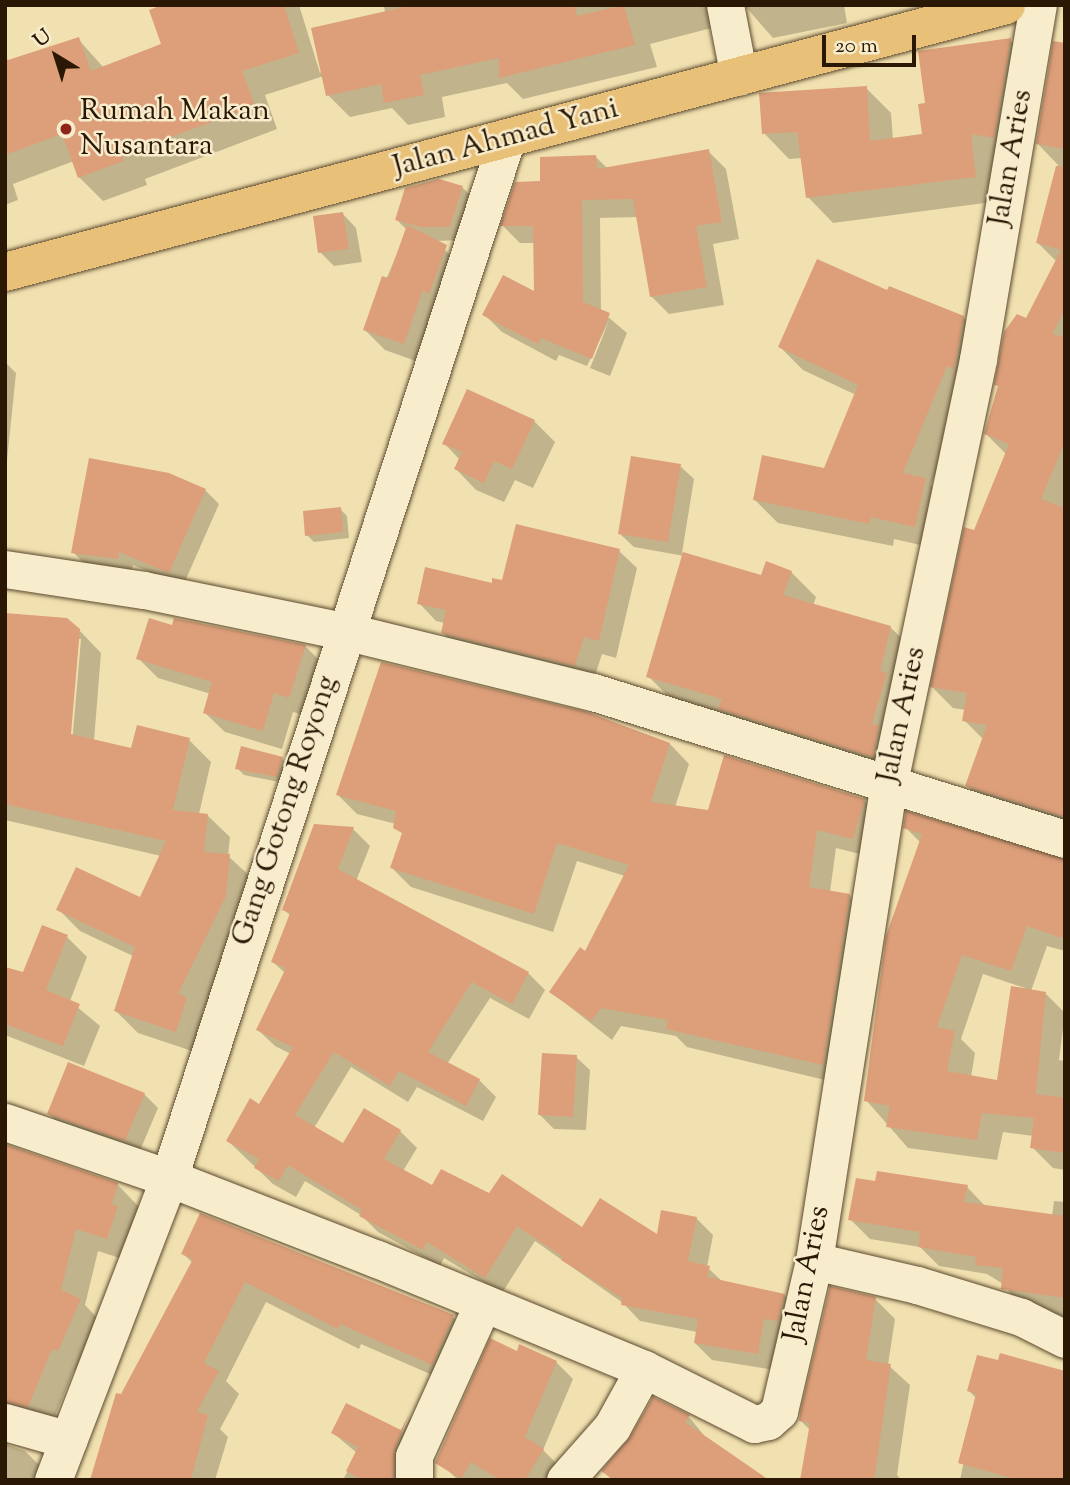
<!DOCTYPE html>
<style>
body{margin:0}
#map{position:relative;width:1070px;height:1485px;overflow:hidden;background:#f2e1b0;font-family:"Sorts Mill Goudy",serif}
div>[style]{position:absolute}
.shadow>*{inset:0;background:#0003}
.building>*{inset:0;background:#dc9f7a}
.roads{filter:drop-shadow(0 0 2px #5c4a2f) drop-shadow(0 0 2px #5c4a2f)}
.minor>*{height:37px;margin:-18.5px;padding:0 18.5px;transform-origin:18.5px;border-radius:18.5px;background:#f7eccc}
.highway>*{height:38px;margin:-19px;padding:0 19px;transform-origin:19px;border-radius:19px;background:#e9c078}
.dots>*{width:19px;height:19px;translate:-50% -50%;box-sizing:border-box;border:4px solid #f7eccc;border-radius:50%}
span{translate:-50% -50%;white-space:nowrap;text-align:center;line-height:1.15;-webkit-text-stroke:5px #f7eccc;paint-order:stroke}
.poi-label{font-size:30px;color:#2a1704}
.left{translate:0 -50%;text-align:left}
.street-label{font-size:30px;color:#2a1704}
.frame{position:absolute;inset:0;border:7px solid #2a1704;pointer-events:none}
.north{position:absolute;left:21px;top:21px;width:70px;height:70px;-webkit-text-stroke:5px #f7eccc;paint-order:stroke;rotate:322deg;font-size:19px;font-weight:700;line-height:28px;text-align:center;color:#2a1704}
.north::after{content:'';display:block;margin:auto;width:24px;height:32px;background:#2a1704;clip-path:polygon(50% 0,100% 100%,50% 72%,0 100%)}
.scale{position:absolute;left:822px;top:35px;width:94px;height:32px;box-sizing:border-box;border:4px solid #2a1704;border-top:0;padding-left:9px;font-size:21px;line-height:24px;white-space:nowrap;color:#2a1704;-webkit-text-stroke:5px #f7eccc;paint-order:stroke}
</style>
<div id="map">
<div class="shadow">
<div style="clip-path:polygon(199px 5px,299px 5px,320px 73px,385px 13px,384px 5px,844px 5px,847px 23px,773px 38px,745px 6px,733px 12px,727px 24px,650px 44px,657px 67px,523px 99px,507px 83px,442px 97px,445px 117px,408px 125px,392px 108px,350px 117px,328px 95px,324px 76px,265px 95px,277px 129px,145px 179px,147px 185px,103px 201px,79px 177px,74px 161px,13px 184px,18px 200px,5px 205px,5px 57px,10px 62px,78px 39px,104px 68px,163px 45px)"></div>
<div style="clip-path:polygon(1010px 40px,1035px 65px,1000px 201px,833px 223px,808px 197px,803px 158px,789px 159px,764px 133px,866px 88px,891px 113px,893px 140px,924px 136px,927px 104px)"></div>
<div style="clip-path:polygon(1065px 44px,1065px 830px,987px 806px,967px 785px,983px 739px,964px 720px,966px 710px,953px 708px,932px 687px,975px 533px,1006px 454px,986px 434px,999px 387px,996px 384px,1057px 262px,1038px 243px,1058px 165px,1038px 144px)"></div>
<div style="clip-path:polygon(708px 151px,726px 169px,739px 239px,713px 244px,724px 305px,669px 314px,651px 296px,637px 217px,600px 218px,601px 311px,627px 333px,610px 376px,590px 368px,609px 321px,587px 366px,559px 355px,556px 361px,502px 332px,484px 314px,536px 294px,535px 243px,520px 243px,502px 225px,542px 183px,596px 157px,608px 169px)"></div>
<div style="clip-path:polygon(462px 187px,476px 201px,464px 240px,434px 241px,466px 268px,424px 364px,385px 350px,365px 330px,407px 230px,397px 220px)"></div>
<div style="clip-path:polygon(343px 214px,356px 228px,362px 262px,334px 266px,320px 252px)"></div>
<div style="clip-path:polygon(963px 317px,987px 341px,931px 485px,949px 503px,938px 549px,894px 539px,893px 546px,778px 523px,754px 499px,825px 470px,856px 395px,803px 370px,780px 347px)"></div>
<div style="clip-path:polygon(5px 362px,16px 373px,5px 480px)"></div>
<div style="clip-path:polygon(534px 421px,555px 442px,533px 488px,515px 480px,504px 502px,476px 490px,456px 469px,460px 460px,444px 443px)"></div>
<div style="clip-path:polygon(680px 466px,694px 479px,682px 553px,762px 577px,791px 572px,816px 597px,813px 606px,890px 627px,916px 652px,898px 781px,673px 701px,648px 676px,684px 556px,634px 547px,620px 534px)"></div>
<div style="clip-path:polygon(205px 490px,219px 504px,183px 586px,133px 565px,131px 572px,87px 566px,73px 552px)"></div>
<div style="clip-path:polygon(340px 509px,347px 516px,349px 538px,314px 542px,307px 535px)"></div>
<div style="clip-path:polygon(619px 551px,637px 568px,616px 658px,602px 654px,593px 682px,460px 650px,443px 633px,445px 623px,436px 621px,419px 603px)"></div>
<div style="clip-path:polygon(173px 627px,305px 646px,325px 666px,309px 716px,293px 712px,282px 749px,225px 732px,205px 713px,211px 694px,158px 678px,138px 658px)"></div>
<div style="clip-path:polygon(evenodd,79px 630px,101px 653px,94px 741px,133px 750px,189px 740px,211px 762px,199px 814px,207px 815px,230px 837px,228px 856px,252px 878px,247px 919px,202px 1013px,209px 1020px,198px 1053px,138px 1033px,116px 1011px,133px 956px,80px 931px,58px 909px,141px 900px,161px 856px,5px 820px,5px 753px,79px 630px,77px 639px,81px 639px,72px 743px,68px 743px,77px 639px)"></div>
<div style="clip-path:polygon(670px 744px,689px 764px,675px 807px,709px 812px,864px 800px,884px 820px,872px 857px,836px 848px,830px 892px,849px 895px,869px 915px,842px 1084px,687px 1047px,676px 1036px,621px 1026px,612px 1040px,551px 992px,586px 953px,625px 876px,577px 861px,553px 932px,411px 887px,392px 868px,403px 835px,396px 824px,357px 814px,338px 795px)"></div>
<div style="clip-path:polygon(282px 758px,288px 765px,284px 783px,244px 775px,237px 768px)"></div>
<div style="clip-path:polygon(evenodd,905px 827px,1065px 860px,1065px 951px,1047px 946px,1031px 991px,1045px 993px,1065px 1013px,1059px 1060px,1065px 1061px,1065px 1170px,1053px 1168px,1032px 1147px,1034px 1136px,1003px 1132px,997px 1160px,908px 1148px,866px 1100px,888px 936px,921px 843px,905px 827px,983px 974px,1025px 988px,998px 1082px,971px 1077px,975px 1053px,961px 1039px,983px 974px)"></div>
<div style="clip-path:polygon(353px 829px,370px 846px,356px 881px,528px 973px,545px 990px,529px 1019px,490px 998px,447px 1064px,479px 1080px,496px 1097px,483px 1121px,417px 1087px,408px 1102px,351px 1067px,314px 1128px,344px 1145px,400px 1131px,417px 1148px,403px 1171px,433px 1188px,490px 1195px,582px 1230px,658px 1237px,696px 1218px,713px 1235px,707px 1267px,724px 1283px,784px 1295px,801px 1312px,775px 1370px,712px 1360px,695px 1343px,697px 1332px,640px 1321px,623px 1303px,535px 1241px,502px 1293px,444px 1258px,440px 1266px,378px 1232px,361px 1215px,305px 1181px,296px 1197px,273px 1184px,228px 1141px,259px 1106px,291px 1054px,275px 1046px,258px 1030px,285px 973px,273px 962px,291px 916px,284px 910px)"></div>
<div style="clip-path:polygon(67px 937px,87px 957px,70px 1001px,100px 1026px,84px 1066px,5px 1035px,5px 969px,24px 975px)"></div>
<div style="clip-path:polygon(576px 1057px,590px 1070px,586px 1130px,554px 1129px,540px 1115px)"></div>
<div style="clip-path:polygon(144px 1094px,158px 1108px,139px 1153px,63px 1127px,49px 1114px)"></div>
<div style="clip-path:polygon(5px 1146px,117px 1184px,139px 1207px,129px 1261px,98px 1251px,85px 1305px,102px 1323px,81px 1373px,74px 1370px,50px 1428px,6px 1438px,8px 1445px,25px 1451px,47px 1473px,45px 1480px,5px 1480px)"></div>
<div style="clip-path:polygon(876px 1183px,967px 1187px,986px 1207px,1052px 1216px,1054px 1201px,1065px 1202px,1065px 1316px,1022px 1308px,1003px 1284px,987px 1274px,939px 1266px,920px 1247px,870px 1239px,850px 1219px)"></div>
<div style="clip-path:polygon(201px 1215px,453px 1317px,474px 1338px,453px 1384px,361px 1344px,359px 1349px,266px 1302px,226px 1381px,239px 1394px,220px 1429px,228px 1437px,215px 1480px,92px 1480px,122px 1396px,193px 1263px,183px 1254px)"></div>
<div style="clip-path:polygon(875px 1299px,895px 1319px,888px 1365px,910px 1385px,897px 1475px,901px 1480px,801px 1480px,810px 1430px,801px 1421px)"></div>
<div style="clip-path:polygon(517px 1353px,556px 1362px,573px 1379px,543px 1450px,560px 1467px,552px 1480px,458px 1480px,437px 1460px)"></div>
<div style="clip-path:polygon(1065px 1373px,1065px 1480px,960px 1480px,977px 1399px,969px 1391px)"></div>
<div style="clip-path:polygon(347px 1406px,402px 1433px,410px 1418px,423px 1431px,409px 1480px,343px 1480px,357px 1453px,333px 1433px)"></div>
<div style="clip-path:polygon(689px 1417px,707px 1439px,766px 1480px,612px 1480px,603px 1471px)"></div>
</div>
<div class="building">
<div style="clip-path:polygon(162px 5px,284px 5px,299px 53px,242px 71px,255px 106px,122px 155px,124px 161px,78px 178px,62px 134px,5px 155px,5px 61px,79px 37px,91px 71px,161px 44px,149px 10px)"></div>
<div style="clip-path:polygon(413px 5px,575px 5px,577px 16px,624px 5px,635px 45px,499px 78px,499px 58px,420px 75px,424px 95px,384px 103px,381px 84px,326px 96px,311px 28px)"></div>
<div style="clip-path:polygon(1011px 38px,994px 138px,971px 134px,976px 177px,806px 198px,797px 132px,762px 134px,759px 93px,867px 86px,870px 141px,922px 134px,918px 104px,925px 103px,918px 51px)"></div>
<div style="clip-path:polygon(1053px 41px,1065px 43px,1065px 149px,1036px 144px)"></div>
<div style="clip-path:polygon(709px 149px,722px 222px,696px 226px,707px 287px,650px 297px,633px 199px,582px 200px,583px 302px,610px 313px,592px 359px,541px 338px,538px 344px,482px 315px,503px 275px,534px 291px,533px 226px,500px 226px,515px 182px,540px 181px,540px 157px,596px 155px,597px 169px)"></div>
<div style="clip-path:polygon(1056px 166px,1065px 167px,1065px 310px,1052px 334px,1065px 337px,1065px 442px,1041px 499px,1065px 508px,1065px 817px,965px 786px,987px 725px,962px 721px,967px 693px,930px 687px,964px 527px,974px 530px,1009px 444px,984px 434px,998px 386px,994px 385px,1004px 332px,1017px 314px,1026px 318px,1061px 250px,1036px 243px)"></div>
<div style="clip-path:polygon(439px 179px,463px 186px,450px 227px,420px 227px,395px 220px,405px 188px)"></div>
<div style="clip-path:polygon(343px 212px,349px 249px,318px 253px,313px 216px)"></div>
<div style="clip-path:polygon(407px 225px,447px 245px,429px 294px,422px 291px,404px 344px,363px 330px,382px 276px,388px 278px)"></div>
<div style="clip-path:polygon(817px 259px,887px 290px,889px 286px,964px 316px,954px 369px,947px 366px,903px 473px,926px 478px,915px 527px,871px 517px,870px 524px,753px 500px,762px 455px,824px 468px,858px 385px,778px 347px)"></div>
<div style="clip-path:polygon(467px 389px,535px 420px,512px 469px,494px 461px,484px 483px,454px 469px,462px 452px,442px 444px)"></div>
<div style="clip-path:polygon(631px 456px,681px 464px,668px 542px,618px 534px)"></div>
<div style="clip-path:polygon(89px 458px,169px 473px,206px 489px,169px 573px,119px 552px,118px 559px,71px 553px)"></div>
<div style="clip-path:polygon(341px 507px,343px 532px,305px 536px,303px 511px)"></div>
<div style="clip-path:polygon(516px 524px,620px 549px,599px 641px,584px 637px,575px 666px,441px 633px,446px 610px,417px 604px,425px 567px,492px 583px,492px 578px,502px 580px)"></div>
<div style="clip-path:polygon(683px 552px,761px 575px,766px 561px,792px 571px,783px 595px,891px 626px,880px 671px,887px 673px,872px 724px,879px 725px,873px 757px,718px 709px,722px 699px,646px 677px)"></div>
<div style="clip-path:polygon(5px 613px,67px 618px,80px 629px,71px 734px,131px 748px,137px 725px,190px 738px,173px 810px,208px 814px,204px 852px,230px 854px,226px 896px,178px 994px,187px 997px,176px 1032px,114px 1011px,135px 947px,56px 910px,76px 867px,140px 897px,166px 841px,5px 804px)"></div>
<div style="clip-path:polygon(149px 618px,172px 625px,174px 618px,306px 645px,289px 698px,274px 693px,263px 731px,203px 713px,212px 682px,136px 659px)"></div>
<div style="clip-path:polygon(381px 662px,587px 712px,670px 743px,651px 802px,708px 810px,724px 755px,865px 799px,853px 839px,817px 830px,809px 887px,850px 894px,823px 1065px,666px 1029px,668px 1020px,601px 1008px,591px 1021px,549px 992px,580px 947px,585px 951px,629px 865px,557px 843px,534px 914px,390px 868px,402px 833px,393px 828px,396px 811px,336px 795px)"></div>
<div style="clip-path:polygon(241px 746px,283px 757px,277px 777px,235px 769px)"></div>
<div style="clip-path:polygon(906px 811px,1065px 859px,1065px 939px,1027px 926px,1011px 971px,962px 955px,937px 1027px,955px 1031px,947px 1071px,997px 1080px,1011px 986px,1046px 992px,1036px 1094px,1065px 1098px,1065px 1153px,1030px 1148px,1034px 1118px,982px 1113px,977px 1140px,886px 1127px,890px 1106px,864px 1101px,886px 936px,922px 834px,903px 828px)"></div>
<div style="clip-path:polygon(314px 824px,354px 827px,338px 869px,529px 972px,512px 1004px,472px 982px,428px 1052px,480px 1079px,466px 1106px,399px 1071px,390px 1086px,334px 1052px,295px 1115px,343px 1143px,364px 1108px,401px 1130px,384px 1159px,432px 1185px,441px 1169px,489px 1193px,502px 1174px,582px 1227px,600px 1198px,657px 1234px,661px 1210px,697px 1217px,688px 1261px,710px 1266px,707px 1277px,785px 1294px,778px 1321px,764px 1319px,758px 1354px,694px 1343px,698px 1319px,621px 1305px,622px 1298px,561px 1260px,563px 1257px,517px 1226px,485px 1278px,427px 1242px,423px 1250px,359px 1216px,362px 1210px,288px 1165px,279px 1181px,254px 1168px,259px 1159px,226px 1141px,250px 1098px,259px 1104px,293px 1047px,256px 1030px,286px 968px,271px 962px,290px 913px,282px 910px)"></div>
<div style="clip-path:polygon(42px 925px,68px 935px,46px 990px,80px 1004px,63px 1046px,5px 1024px,5px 967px,23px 972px)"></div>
<div style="clip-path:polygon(542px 1053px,577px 1055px,573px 1117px,538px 1115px)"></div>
<div style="clip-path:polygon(68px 1062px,145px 1093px,125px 1141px,47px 1114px)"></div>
<div style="clip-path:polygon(5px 1144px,118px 1183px,112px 1204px,118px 1206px,107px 1239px,76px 1229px,61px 1290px,81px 1299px,58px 1351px,52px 1349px,28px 1407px,5px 1402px)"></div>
<div style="clip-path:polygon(877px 1171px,968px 1185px,964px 1202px,1065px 1216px,1065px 1298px,1001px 1289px,1003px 1268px,975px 1265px,976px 1257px,918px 1247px,920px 1232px,848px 1220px,856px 1178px,875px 1181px)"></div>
<div style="clip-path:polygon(200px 1213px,454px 1315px,432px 1365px,340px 1324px,338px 1329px,245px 1282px,204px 1363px,219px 1371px,197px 1412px,208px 1415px,191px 1480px,90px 1480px,116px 1393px,121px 1394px,193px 1259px,181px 1254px)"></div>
<div style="clip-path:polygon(830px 1286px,876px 1297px,866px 1360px,891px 1364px,874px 1480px,800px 1480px,810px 1423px,799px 1421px,801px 1408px)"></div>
<div style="clip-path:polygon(490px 1338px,517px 1351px,519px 1344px,557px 1361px,525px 1437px,544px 1449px,525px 1480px,500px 1480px,471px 1462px,461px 1479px,435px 1463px)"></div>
<div style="clip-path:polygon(1000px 1353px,1065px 1371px,1065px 1480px,1019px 1480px,958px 1463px,976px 1394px,967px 1391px,977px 1355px,998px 1360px)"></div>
<div style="clip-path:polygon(653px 1397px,690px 1415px,685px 1422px,769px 1480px,614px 1480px,601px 1471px,630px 1437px)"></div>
<div style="clip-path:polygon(346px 1403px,401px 1430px,409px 1415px,395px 1448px,393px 1480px,363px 1480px,346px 1471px,358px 1447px,331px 1433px)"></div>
</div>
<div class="roads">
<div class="minor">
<div style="left:725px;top:5px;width:73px;rotate:79deg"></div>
<div style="left:5px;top:569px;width:141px;rotate:8.6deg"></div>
<div style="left:144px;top:590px;width:204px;rotate:11.6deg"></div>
<div style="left:344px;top:631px;width:256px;rotate:13.8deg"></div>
<div style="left:593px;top:692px;width:494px;rotate:17.3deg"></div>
<div style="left:5px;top:1122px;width:173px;rotate:18.9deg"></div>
<div style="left:169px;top:1178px;width:223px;rotate:21.3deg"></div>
<div style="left:377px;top:1259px;width:289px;rotate:22.4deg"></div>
<div style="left:644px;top:1369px;width:123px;rotate:26.6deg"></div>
<div style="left:754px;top:1424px;width:14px;rotate:-12deg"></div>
<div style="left:768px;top:1421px;width:15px;rotate:-42deg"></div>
<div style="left:779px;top:1411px;width:154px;rotate:-76.9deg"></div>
<div style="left:814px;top:1261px;width:485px;rotate:-81.1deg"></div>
<div style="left:889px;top:782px;width:432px;rotate:-78.1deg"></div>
<div style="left:978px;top:359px;width:359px;rotate:-80.4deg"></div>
<div style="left:814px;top:1261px;width:106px;rotate:13.1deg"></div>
<div style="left:917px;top:1285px;width:109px;rotate:17.1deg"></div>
<div style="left:1021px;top:1317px;width:49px;rotate:26.6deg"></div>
<div style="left:5px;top:1422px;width:66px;rotate:15.7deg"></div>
<div style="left:53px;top:1480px;width:324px;rotate:-69deg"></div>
<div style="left:169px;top:1178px;width:1094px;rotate:-72deg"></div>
<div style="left:414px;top:1480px;width:24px;rotate:-90deg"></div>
<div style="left:414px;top:1456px;width:168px;rotate:-65.7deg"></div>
<div style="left:565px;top:1480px;width:71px;rotate:-48.4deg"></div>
<div style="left:612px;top:1427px;width:66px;rotate:-61.1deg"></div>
</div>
<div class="highway">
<div style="left:5px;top:272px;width:1036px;rotate:-14.93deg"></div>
</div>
</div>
<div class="dots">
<div style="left:66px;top:129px;background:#8f2418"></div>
</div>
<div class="poi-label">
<span class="left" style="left:80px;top:129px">Rumah Makan<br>Nusantara</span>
</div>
<div class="street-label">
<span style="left:506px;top:139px;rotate:-15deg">Jalan Ahmad Yani</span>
<span style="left:1012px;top:158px;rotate:-80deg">Jalan Aries</span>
<span style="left:903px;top:715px;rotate:-78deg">Jalan Aries</span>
<span style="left:286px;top:811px;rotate:-72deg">Gang Gotong Royong</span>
<span style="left:808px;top:1274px;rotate:-79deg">Jalan Aries</span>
</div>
<div class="frame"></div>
<div class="north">U</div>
<div class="scale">20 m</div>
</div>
